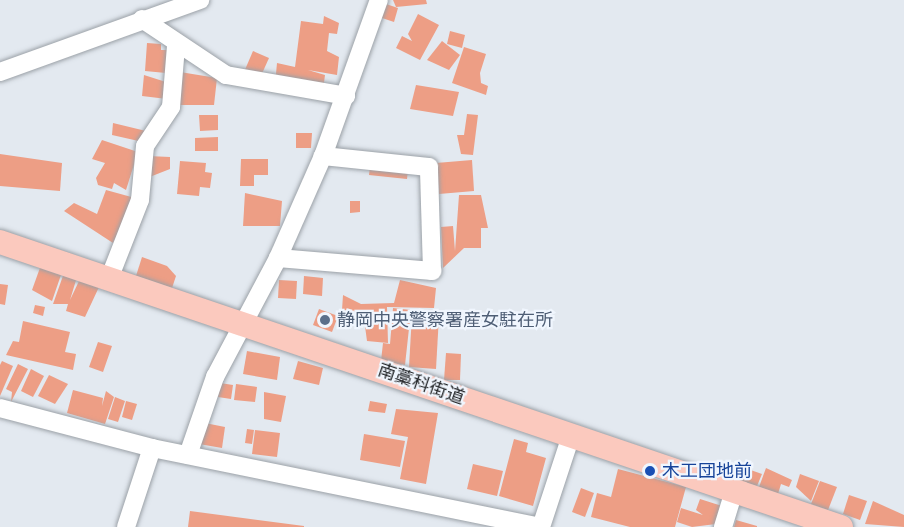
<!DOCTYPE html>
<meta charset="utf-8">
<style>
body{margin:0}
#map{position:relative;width:904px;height:527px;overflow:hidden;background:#e3e9f0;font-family:"Public Sans","Noto Sans JP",sans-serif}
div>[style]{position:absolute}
.building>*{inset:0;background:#ed9e85}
.roads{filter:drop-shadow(0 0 2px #9ba1a7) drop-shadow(0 0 2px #9ba1a7)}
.minor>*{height:18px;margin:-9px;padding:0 9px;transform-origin:9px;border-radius:9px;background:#fff}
.major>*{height:24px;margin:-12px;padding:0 12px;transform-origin:12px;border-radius:12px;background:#fbc9be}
.dots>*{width:16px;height:16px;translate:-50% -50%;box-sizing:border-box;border:3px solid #f0f6fe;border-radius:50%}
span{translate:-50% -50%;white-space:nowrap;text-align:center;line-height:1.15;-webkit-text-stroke:4.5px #f0f6fe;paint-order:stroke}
.service-label{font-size:18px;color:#4e5e75}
.left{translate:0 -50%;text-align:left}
.street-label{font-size:18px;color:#222427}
.transit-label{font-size:18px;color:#164399}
</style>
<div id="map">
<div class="building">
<div style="clip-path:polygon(393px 0,426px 0,427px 4px,396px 7px)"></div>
<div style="clip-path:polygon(383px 3px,398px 8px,394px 22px,379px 17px)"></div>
<div style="clip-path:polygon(418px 14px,439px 25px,420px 60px,396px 48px,402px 36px,412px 41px,408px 34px)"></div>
<div style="clip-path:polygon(324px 16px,339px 23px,337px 34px,329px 33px,327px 51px,339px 57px,337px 75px,308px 70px,325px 75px,323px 90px,275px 84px,277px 63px,295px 67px,301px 21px,323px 24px)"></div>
<div style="clip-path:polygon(450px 31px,465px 35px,462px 48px,447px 44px)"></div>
<div style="clip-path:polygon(442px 41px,460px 55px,449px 70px,427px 60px)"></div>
<div style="clip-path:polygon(147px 43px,161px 44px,161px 50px,167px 50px,166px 73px,145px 71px)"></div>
<div style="clip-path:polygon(464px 47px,486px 54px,480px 73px,481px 83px,488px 86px,486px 95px,452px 83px)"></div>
<div style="clip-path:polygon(253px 51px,269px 58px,260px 78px,244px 72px)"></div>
<div style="clip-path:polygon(180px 72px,217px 78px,214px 105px,174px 105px)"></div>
<div style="clip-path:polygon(144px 75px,169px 83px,167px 99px,142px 96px)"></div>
<div style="clip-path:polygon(416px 85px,459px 92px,453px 116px,410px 109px)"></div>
<div style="clip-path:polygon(467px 114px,478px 115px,473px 155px,461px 154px,457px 135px,464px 135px)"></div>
<div style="clip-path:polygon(199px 115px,218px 115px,218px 130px,200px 131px)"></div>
<div style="clip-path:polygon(113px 123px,146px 131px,143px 142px,112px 135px)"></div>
<div style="clip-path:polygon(296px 133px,312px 133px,311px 148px,296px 148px)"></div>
<div style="clip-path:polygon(218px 137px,218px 151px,195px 151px,195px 138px)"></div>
<div style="clip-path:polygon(102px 140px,138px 152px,126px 190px,114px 183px,112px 189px,98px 185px,96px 178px,105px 163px,92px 159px)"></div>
<div style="clip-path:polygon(0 154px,62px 163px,60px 191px,0 186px)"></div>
<div style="clip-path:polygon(148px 156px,170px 157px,170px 169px,147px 178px)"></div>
<div style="clip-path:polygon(241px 159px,268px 159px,268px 175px,254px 175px,254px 186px,240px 186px)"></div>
<div style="clip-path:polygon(472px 160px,474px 191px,439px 194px,436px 163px)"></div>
<div style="clip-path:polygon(180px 161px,206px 163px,205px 172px,212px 173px,210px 188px,200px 187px,199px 196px,177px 194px)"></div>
<div style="clip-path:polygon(370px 166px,408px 170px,407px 179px,369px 175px)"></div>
<div style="clip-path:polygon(106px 190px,135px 198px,113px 243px,64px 211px,74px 203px,97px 214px)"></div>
<div style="clip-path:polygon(245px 193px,282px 201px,280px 226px,243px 226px)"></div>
<div style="clip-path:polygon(459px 195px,481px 195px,488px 228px,481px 228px,481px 248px,464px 248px,443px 268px,441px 227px,453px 226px,455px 251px)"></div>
<div style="clip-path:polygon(350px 201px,360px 201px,360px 212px,350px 213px)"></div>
<div style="clip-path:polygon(142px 257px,167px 266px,176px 276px,172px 288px,136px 276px)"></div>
<div style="clip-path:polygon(41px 265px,62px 272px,52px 301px,32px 290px)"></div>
<div style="clip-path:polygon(64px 273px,77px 277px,70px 300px,79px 281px,99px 287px,85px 317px,66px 311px,68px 304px,53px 304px)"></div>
<div style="clip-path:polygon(304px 276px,323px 278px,322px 296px,303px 294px)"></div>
<div style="clip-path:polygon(279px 280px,297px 281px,296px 299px,278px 298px)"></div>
<div style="clip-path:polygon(400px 280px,436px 288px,434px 308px,387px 307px,388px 343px,367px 341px,364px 319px,345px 329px,348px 312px,360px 312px,342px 310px,343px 295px,361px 304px,394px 303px)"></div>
<div style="clip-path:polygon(0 284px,8px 285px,5px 305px,0 304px)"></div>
<div style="clip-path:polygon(35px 305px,45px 307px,43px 316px,33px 313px)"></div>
<div style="clip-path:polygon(393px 308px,411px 310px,405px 365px,381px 361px,383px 343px,390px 344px)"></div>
<div style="clip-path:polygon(319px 309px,338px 316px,332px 332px,313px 325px)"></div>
<div style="clip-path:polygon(424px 311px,439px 316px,436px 369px,409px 367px,412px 314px)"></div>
<div style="clip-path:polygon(23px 321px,70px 332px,65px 352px,76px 354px,73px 370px,6px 355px,13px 341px,19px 342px)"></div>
<div style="clip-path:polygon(98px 342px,112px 346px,103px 372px,89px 367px)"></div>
<div style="clip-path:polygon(247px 351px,280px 357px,277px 380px,243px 374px)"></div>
<div style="clip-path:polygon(446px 353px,461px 354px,460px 380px,444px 380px)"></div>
<div style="clip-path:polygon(2px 361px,13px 366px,0 396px,0 365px)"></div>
<div style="clip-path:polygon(298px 361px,323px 368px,319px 385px,293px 379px)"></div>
<div style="clip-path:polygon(18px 364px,28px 369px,11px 402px,12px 392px,6px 389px)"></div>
<div style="clip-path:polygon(31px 369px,44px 376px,33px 397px,21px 391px)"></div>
<div style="clip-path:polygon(49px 375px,68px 384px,55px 404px,38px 396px)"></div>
<div style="clip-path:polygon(220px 383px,233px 385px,231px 399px,218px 397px)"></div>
<div style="clip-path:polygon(236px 384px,257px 387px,255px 402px,234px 400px)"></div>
<div style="clip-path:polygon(73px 390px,103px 398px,102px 406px,106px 391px,114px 397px,105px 424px,67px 413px)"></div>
<div style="clip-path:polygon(264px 392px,286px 396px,281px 422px,264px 419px)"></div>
<div style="clip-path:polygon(115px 397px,125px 401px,118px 422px,108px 419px)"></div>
<div style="clip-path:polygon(126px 401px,137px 404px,132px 420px,122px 417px)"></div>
<div style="clip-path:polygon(370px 401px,387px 404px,385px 413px,368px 411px)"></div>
<div style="clip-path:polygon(396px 409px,438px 413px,426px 484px,400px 479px,408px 437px,391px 434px)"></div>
<div style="clip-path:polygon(205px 423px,225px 427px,222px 448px,199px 444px)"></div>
<div style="clip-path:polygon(247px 429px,254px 430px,252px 444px,245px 443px)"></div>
<div style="clip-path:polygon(255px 430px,280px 433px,277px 457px,252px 454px)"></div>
<div style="clip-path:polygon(364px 434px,405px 441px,400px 467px,360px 460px)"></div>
<div style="clip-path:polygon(514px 439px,528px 443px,526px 452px,546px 458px,533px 506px,499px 496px)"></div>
<div style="clip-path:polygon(473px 464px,503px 471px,497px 496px,467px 489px)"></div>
<div style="clip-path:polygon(742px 467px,762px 474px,757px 486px,735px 479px)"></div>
<div style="clip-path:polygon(766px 468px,792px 480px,789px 487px,781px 484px,778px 494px,759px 487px)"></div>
<div style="clip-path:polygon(618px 469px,686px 487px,675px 527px,630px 527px,591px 517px,597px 493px,611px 497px)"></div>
<div style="clip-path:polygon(800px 474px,819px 481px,811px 501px,796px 487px)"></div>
<div style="clip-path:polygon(820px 481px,837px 487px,828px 510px,811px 504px)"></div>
<div style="clip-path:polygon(581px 488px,594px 493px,585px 517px,572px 512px)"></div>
<div style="clip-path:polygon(849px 495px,867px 501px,860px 520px,843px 514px)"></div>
<div style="clip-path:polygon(700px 499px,722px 506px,716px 524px,692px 527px,677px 522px,681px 508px,703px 515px,696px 510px)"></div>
<div style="clip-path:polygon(873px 501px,904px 515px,904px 527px,865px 524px)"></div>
<div style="clip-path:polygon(190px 511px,304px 526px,304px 527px,188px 527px)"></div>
<div style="clip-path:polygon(736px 520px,757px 526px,757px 527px,734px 527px)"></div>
</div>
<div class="roads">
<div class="minor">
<div style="left:142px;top:19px;width:101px;rotate:33.7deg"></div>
<div style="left:226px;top:75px;width:122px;rotate:9.9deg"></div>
<div style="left:0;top:72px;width:213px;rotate:-19.8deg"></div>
<div style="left:278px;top:258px;width:155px;rotate:4.8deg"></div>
<div style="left:432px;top:271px;width:104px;rotate:-91.7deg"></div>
<div style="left:429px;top:167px;width:107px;rotate:-174.1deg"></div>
<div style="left:109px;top:279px;width:85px;rotate:-68.6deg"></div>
<div style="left:140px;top:200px;width:54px;rotate:-84.7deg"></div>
<div style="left:145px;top:146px;width:47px;rotate:-56.3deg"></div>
<div style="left:171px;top:107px;width:61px;rotate:-85.3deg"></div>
<div style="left:0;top:408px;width:157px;rotate:14.7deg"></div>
<div style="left:152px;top:448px;width:397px;rotate:11.5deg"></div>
<div style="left:541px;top:527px;width:96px;rotate:-71.8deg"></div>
<div style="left:188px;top:455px;width:83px;rotate:-70.9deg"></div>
<div style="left:215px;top:377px;width:135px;rotate:-62.1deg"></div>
<div style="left:278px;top:258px;width:111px;rotate:-66.2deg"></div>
<div style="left:323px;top:156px;width:166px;rotate:-70.3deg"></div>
<div style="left:126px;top:527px;width:83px;rotate:-71.8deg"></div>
<div style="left:723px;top:527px;width:38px;rotate:-73deg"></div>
</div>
<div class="major">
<div style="left:0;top:242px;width:888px;rotate:18.72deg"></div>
</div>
</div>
<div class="dots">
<div style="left:325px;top:320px;background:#5c6f8a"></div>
<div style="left:650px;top:471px;background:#1a4fb4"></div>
</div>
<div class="service-label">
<span class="left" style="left:337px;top:320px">静岡中央警察署産女駐在所</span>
</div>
<div class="street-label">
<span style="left:421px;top:384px;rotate:19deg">南藁科街道</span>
</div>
<div class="transit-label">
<span class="left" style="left:662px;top:471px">木工団地前</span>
</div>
</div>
